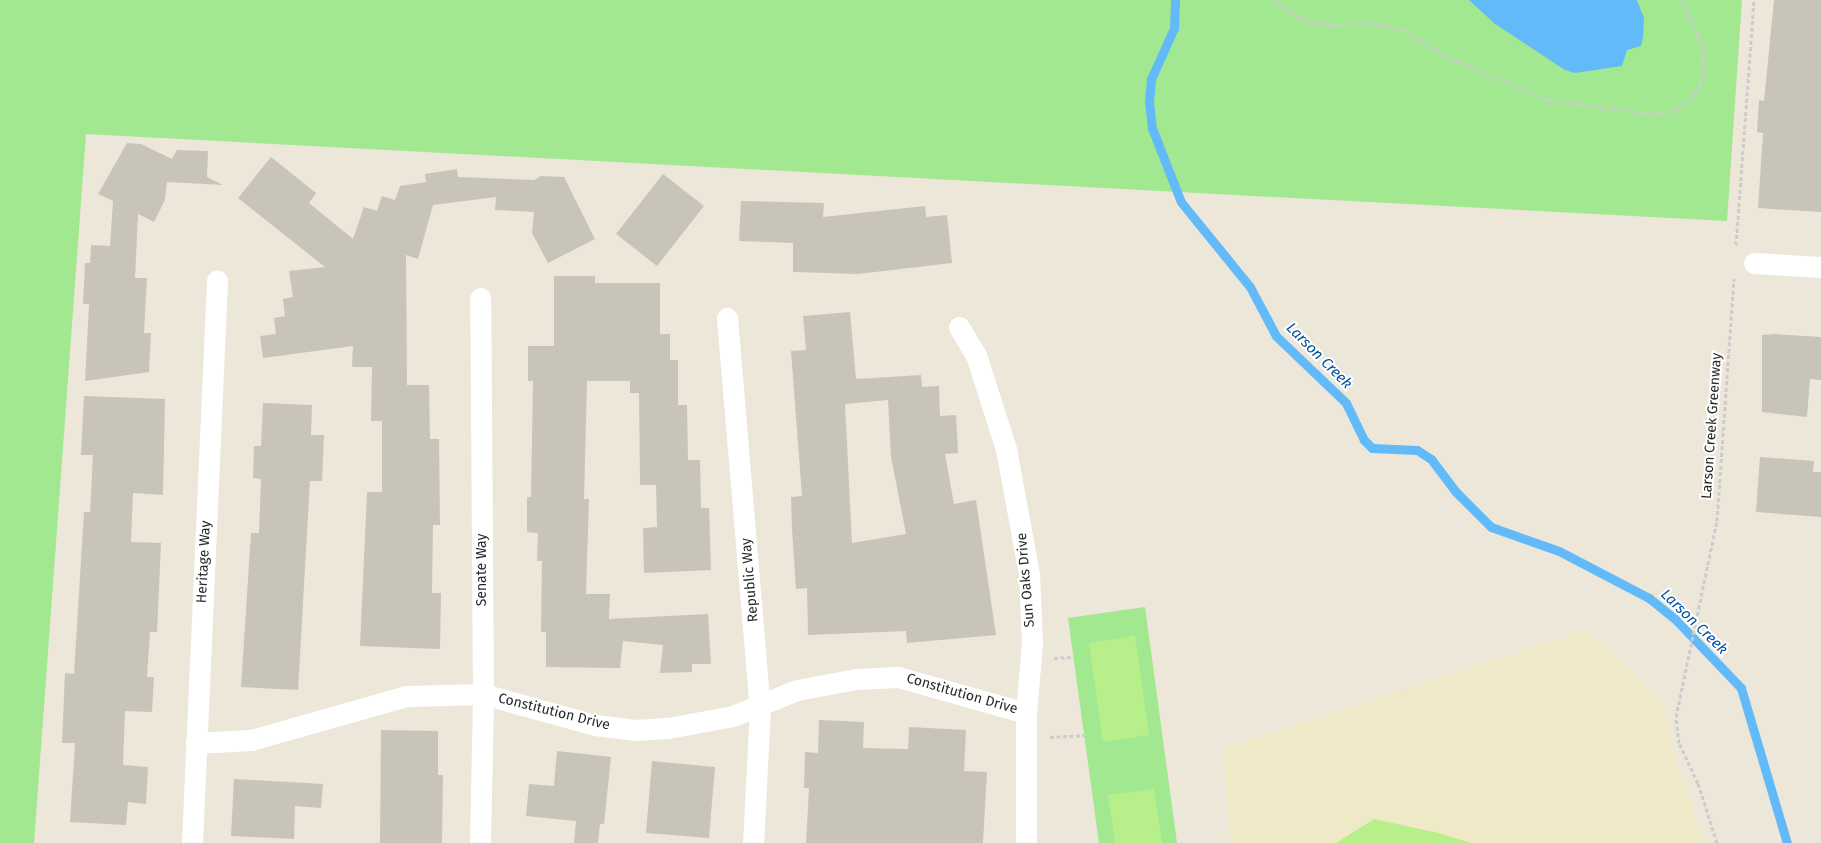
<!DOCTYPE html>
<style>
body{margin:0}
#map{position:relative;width:1821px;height:843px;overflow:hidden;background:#ede7d9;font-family:"Fira Sans",sans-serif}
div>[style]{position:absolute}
.education>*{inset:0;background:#f0e9c7}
.green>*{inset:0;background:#a2e891}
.pitch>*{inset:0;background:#b7f08b}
.water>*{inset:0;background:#63baf8}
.stream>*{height:9px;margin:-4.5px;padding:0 4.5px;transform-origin:4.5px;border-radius:4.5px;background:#63baf8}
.building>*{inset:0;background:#c8c4b9}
.path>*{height:3px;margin-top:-1.5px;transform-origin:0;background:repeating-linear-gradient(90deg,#ccc 0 4px,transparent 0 6.5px)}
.street>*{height:21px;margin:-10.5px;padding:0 10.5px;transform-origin:10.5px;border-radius:10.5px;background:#fff}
span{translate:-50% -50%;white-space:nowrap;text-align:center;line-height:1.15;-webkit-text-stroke:4px #fff;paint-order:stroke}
.street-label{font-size:14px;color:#292929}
.water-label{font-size:15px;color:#0354a3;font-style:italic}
</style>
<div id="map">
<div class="education">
<div style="clip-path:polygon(1586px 630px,1631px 670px,1667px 710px,1671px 746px,1705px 843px,1231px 843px,1223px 749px)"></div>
</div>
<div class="green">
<div style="clip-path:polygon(0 0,1742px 0,1727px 221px,86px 134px,34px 843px,0 843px)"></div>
<div style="clip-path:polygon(1145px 607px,1177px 843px,1099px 843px,1068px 618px)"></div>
</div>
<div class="pitch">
<div style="clip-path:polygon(1135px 636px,1149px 735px,1103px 742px,1089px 643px)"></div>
<div style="clip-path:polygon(1154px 789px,1162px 843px,1115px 843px,1108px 795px)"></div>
<div style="clip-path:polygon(1374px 819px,1434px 832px,1472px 843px,1336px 843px)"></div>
</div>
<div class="water">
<div style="clip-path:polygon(1469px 0,1637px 0,1644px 18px,1643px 37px,1641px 46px,1627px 50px,1622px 66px,1575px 73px,1565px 70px,1495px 24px)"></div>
</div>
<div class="stream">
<div style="left:1175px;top:0;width:28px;rotate:92deg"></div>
<div style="left:1174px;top:28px;width:56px;rotate:114.3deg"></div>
<div style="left:1151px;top:79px;width:22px;rotate:95deg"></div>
<div style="left:1149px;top:101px;width:27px;rotate:84deg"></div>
<div style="left:1152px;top:128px;width:79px;rotate:68.6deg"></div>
<div style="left:1181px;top:202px;width:109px;rotate:50.9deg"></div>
<div style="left:1250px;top:287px;width:55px;rotate:62deg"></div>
<div style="left:1276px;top:336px;width:97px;rotate:43.7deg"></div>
<div style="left:1346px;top:403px;width:41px;rotate:64.1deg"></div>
<div style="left:1364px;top:440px;width:11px;rotate:45deg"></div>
<div style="left:1372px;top:448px;width:45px;rotate:2.5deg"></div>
<div style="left:1417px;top:450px;width:17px;rotate:33deg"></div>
<div style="left:1431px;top:459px;width:41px;rotate:52.9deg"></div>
<div style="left:1456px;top:492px;width:49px;rotate:45deg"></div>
<div style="left:1491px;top:527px;width:72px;rotate:19.4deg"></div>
<div style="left:1559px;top:551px;width:102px;rotate:27.6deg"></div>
<div style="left:1649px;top:598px;width:35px;rotate:39deg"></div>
<div style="left:1676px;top:620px;width:94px;rotate:46.3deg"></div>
<div style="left:1741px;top:688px;width:162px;rotate:73.5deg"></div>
</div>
<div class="building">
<div style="clip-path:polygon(1774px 0,1821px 0,1821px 212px,1758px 208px,1763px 133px,1757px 132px,1759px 100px,1764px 101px)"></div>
<div style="clip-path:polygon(127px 143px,141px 144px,172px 159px,177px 150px,208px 151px,207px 177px,223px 185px,167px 182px,165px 200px,154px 222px,138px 214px,135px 278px,147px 278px,144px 333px,151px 333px,149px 372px,85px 381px,89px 304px,83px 304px,85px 263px,90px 263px,91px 245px,110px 246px,113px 201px,98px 194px)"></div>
<div style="clip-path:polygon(271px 157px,316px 193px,309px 203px,353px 239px,364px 207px,377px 211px,382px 196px,395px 200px,400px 186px,426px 182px,425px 174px,457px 169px,458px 177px,534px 180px,541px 176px,564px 177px,595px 239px,548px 263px,532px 233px,534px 212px,495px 210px,496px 197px,433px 205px,418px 259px,406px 255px,407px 385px,429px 385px,430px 439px,439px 439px,440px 525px,433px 525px,432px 593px,441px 593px,440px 649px,360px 646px,367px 492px,382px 492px,382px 421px,371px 421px,372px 367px,352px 367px,353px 346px,263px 358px,260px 336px,276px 334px,274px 318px,285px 316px,283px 299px,293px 297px,289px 271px,325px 267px,238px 198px)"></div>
<div style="clip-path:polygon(663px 174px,704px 206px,657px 266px,616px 234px)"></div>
<div style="clip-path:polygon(741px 201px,824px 203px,823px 217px,925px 206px,926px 217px,947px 215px,952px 263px,858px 274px,793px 272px,793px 243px,739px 241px)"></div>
<div style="clip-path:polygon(554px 276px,595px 276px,595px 283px,660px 283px,660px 334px,670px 334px,670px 360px,678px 360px,678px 405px,687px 405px,688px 460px,700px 460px,701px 508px,709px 508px,711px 570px,644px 573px,643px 528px,657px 527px,656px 485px,640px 485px,639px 393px,630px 393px,630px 381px,587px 381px,584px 499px,589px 499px,586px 594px,610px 594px,609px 619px,708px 614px,711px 664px,692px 664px,692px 672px,660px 673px,663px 645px,623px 641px,620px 668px,546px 667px,546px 632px,541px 632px,542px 561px,537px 561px,538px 533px,527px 532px,527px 497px,531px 497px,533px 381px,528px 381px,528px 346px,554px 346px)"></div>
<div style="clip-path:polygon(evenodd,850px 312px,856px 379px,921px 375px,922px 387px,939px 386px,940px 416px,956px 415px,958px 453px,945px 454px,954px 504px,976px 500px,996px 635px,907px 643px,906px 631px,808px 635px,807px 588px,796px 589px,792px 529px,791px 497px,802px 496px,791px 351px,806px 350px,803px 316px,850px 312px,888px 400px,891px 457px,906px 534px,852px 543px,845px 404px,888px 400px)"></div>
<div style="clip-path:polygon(1775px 334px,1821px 337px,1821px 380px,1810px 379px,1807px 417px,1762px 412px,1762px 335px)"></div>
<div style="clip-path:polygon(84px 396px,165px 399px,163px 495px,133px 493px,131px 542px,161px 543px,157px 632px,150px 632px,147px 677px,154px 677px,152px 712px,125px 711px,123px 765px,148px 767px,146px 804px,128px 802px,126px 825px,70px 822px,75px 743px,62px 743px,65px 673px,74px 674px,84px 512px,90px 512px,93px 455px,81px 455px)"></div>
<div style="clip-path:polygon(263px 403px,312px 405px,311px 435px,324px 435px,322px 481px,310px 481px,298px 690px,241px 687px,251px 533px,259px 533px,261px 479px,253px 478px,254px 446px,261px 446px)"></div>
<div style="clip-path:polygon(1760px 457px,1814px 461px,1813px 472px,1821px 472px,1821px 517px,1756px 512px)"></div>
<div style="clip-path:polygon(819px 720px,864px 722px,863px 748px,908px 749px,909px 727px,966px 730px,964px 771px,987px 772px,983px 843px,806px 843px,809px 788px,804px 788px,805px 752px,818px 753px)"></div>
<div style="clip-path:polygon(381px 730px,438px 731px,438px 775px,443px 775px,442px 843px,380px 843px)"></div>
<div style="clip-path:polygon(557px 751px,611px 757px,604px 824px,600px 824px,598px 843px,574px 843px,576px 821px,526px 816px,529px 784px,554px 786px)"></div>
<div style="clip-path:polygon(652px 761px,715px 767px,709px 838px,646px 833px)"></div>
<div style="clip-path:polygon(234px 779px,323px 784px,321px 808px,295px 806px,294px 839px,231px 836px)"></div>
</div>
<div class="path">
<div style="left:1275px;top:0;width:26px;rotate:37deg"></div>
<div style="left:1296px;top:16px;width:16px;rotate:22deg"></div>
<div style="left:1311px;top:22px;width:17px;rotate:10deg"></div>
<div style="left:1328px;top:25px;width:39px;rotate:-3deg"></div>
<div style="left:1367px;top:23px;width:37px;rotate:11deg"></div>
<div style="left:1403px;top:30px;width:54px;rotate:31.3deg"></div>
<div style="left:1449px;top:58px;width:108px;rotate:23deg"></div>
<div style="left:1548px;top:100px;width:107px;rotate:7.5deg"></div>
<div style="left:1654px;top:114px;width:18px;rotate:-9deg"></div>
<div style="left:1672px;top:111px;width:20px;rotate:-30deg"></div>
<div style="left:1689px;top:101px;width:16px;rotate:-52deg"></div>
<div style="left:1699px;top:88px;width:17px;rotate:-73deg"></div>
<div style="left:1704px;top:72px;width:19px;rotate:-93deg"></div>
<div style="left:1703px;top:53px;width:26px;rotate:-106deg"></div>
<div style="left:1696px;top:28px;width:32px;rotate:-118deg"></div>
<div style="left:1736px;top:245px;width:246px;rotate:-85.8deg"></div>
<div style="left:1054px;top:658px;width:20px;rotate:-3deg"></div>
<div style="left:1050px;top:737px;width:34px;rotate:-3deg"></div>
<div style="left:1717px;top:843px;width:63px;rotate:-107.6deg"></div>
<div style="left:1698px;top:783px;width:44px;rotate:-115.4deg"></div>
<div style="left:1679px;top:743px;width:26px;rotate:-97deg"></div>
<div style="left:1676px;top:717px;width:200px;rotate:-78.2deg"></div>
<div style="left:1717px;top:521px;width:243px;rotate:-86deg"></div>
</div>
<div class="street">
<div style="left:1754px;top:263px;width:67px;rotate:3.4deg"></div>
<div style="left:727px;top:318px;width:390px;rotate:85.2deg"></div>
<div style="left:760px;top:707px;width:136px;rotate:92.9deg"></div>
<div style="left:959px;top:327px;width:33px;rotate:59deg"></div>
<div style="left:976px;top:355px;width:99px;rotate:72.3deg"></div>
<div style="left:1006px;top:449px;width:127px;rotate:79.6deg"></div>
<div style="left:1029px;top:574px;width:69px;rotate:87.5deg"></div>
<div style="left:1032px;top:643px;width:70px;rotate:94.9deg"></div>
<div style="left:1026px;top:713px;width:130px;rotate:90deg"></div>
<div style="left:196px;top:743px;width:55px;rotate:-3.1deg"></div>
<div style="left:251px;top:740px;width:162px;rotate:-15.8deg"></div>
<div style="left:407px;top:696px;width:76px;rotate:-1.5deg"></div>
<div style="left:483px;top:694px;width:116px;rotate:15.5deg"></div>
<div style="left:595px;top:725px;width:41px;rotate:7deg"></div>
<div style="left:636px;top:730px;width:32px;rotate:-4deg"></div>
<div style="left:668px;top:728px;width:66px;rotate:-10.5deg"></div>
<div style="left:733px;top:716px;width:69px;rotate:-22.1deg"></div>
<div style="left:797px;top:690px;width:60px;rotate:-10.6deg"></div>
<div style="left:856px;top:679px;width:42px;rotate:-2.7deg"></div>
<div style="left:898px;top:677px;width:133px;rotate:15.7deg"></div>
<div style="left:192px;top:843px;width:563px;rotate:-87.45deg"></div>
<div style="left:480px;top:843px;width:149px;rotate:-88.8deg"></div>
<div style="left:483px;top:694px;width:396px;rotate:-90.4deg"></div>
</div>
<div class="street-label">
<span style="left:1712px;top:426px;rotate:-86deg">Larson Creek Greenway</span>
<span style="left:204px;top:562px;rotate:-87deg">Heritage Way</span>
<span style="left:482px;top:570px;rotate:-90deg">Senate Way</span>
<span style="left:750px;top:580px;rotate:-95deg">Republic Way</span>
<span style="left:1026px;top:580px;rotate:-95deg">Sun Oaks Drive</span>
<span style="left:962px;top:694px;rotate:16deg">Constitution Drive</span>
<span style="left:554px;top:712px;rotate:14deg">Constitution Drive</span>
</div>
<div class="water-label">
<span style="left:1319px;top:356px;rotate:45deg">Larson Creek</span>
<span style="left:1694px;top:622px;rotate:44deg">Larson Creek</span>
</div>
</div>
